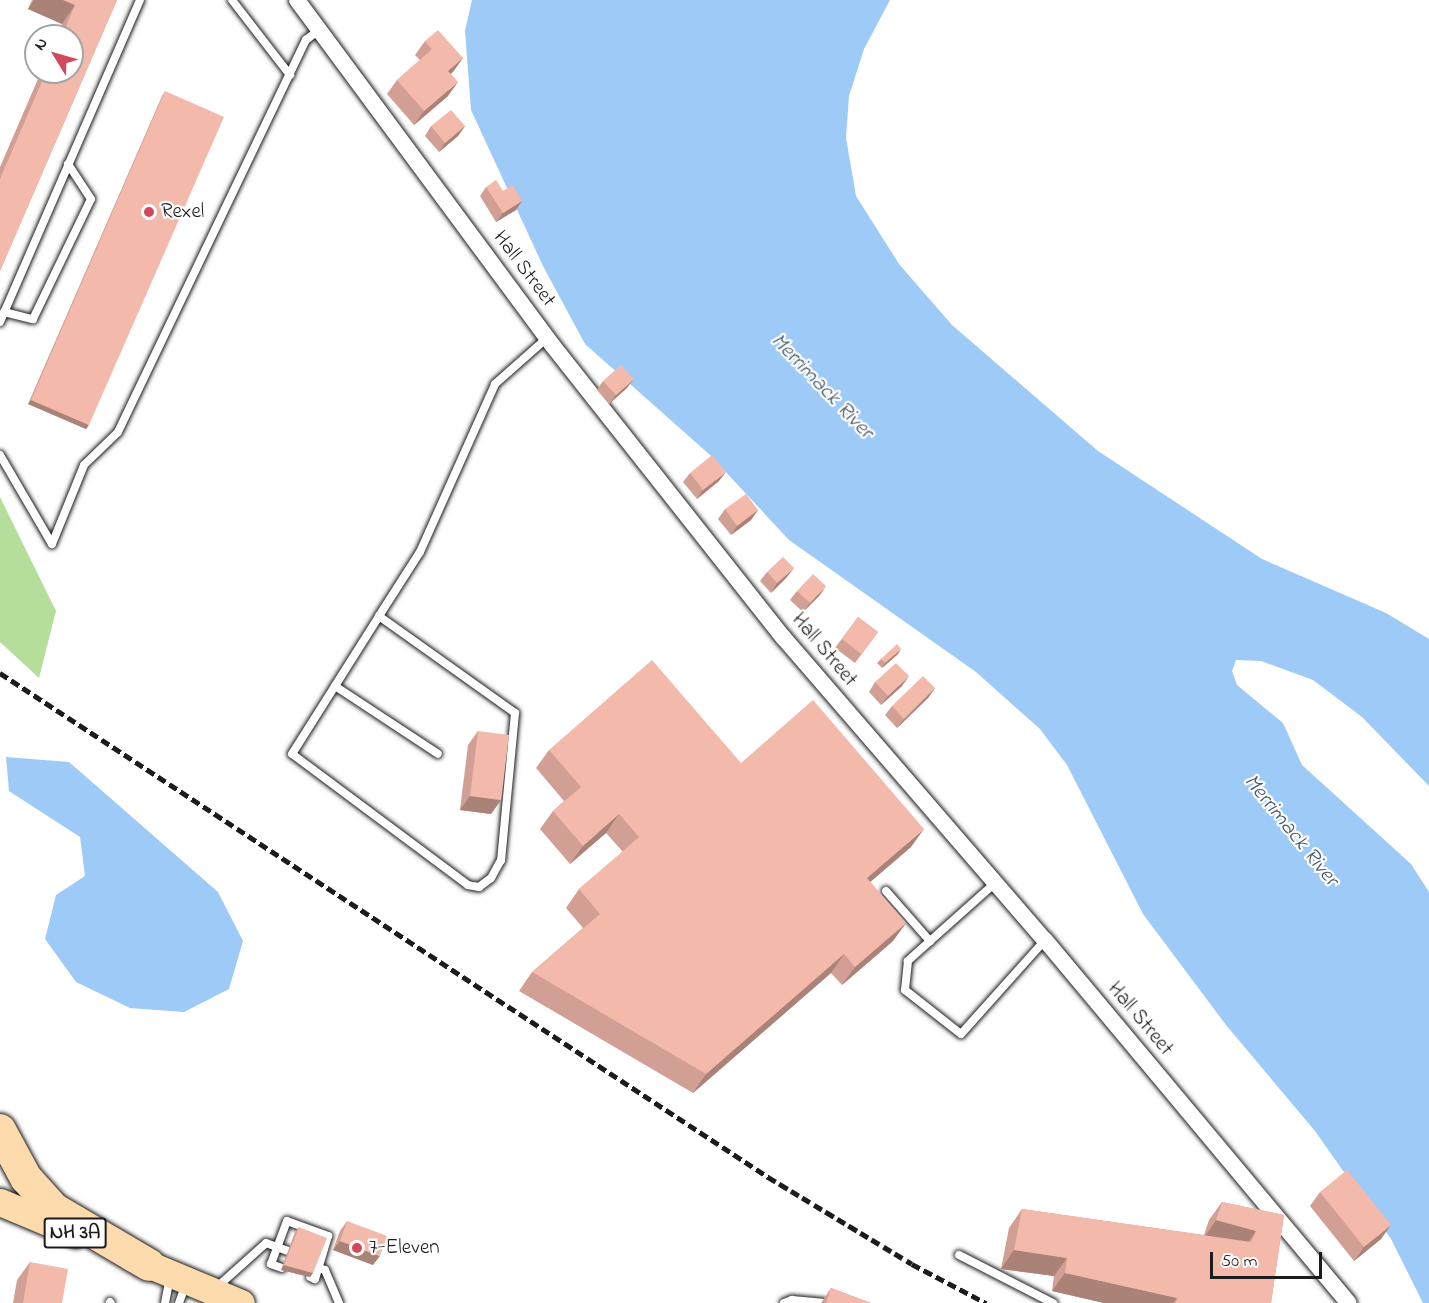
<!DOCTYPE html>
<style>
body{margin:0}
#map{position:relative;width:1429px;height:1303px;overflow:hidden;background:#fff;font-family:"Indie Flower",sans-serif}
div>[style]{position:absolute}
.green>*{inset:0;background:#b5de9a}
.water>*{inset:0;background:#9ecaf8}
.roads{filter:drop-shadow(0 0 2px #1c1c1c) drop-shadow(0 0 2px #1c1c1c)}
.service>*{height:8px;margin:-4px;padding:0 4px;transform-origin:4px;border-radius:4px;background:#fff}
.minor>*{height:16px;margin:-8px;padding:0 8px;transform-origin:8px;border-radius:8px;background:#fff}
.primary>*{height:27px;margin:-13.5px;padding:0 13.5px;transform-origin:13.5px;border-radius:13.5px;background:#fddbac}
.motorway>*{height:32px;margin:-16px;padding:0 16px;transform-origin:16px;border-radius:16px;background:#fddbac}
.rail>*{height:4.5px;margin-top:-2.25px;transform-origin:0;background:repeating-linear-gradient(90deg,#1c1c1c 0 9px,transparent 0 13.5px)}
.wall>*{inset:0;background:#d19f93}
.shaded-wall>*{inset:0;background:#aa8278}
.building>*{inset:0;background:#f3b9ab}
.dots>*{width:16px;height:16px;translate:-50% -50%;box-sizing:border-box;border:3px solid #fff;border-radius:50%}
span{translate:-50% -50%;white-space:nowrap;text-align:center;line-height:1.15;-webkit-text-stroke:4.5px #fff;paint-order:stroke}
.shield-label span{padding:2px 4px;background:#fff;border:2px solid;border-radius:4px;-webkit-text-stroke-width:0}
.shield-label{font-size:20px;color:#1c1c1c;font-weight:700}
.poi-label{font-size:21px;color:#1c1c1c}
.left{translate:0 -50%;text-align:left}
.street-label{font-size:21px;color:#1c1c1c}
.water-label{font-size:22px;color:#4a5969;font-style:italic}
.north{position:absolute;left:24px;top:24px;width:60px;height:60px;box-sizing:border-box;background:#fff;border:2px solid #a4a4a4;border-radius:50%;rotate:307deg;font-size:16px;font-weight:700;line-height:24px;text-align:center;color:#1c1c1c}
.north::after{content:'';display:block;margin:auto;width:21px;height:27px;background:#d1495b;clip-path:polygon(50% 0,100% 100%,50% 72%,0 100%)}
.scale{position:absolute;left:1210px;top:1252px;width:112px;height:27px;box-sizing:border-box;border:3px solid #1c1c1c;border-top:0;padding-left:8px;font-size:18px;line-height:21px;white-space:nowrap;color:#1c1c1c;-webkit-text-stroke:4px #fff;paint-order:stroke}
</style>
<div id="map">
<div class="green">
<div style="clip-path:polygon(0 497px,56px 611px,39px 678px,0 642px)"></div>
</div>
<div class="water">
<div style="clip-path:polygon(472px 0,890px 0,864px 49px,849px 96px,846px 138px,856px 196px,899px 264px,952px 325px,1098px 451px,1262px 559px,1386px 613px,1429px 639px,1429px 786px,1362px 717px,1313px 680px,1261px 661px,1236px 660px,1232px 671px,1237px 685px,1283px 723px,1302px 765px,1411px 864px,1429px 892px,1429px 1303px,1423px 1303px,1391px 1239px,1315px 1131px,1226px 1025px,1143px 914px,1067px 765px,1040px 729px,976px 672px,789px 540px,710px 455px,585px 344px,543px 266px,471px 110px,465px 31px)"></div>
<div style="clip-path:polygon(6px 757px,69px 762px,218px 892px,243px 941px,229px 989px,184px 1012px,130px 1008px,76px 982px,45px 939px,56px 895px,85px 876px,80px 837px,9px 791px)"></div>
</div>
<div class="roads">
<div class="service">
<div style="left:232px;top:0;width:95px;rotate:52.3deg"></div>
<div style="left:4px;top:312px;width:30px;rotate:14deg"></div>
<div style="left:33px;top:319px;width:133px;rotate:-64.2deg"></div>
<div style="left:91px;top:199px;width:42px;rotate:-123.3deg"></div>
<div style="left:0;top:322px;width:351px;rotate:-66.5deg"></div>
<div style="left:0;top:455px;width:103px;rotate:59.7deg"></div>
<div style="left:52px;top:544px;width:85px;rotate:-67.9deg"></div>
<div style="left:84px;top:465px;width:47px;rotate:-44.1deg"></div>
<div style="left:118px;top:432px;width:435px;rotate:-64.4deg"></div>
<div style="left:306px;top:40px;width:16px;rotate:-38deg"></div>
<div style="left:379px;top:616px;width:167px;rotate:35.5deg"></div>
<div style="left:515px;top:713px;width:148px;rotate:95.4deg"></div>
<div style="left:501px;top:860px;width:21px;rotate:119deg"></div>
<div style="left:491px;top:878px;width:15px;rotate:143deg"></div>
<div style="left:479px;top:887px;width:11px;rotate:-170deg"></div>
<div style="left:468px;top:885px;width:219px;rotate:-143.3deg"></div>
<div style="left:292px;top:754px;width:80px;rotate:-57.7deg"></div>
<div style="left:335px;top:686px;width:83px;rotate:-57.8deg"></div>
<div style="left:379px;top:616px;width:76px;rotate:-57.4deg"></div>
<div style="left:420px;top:552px;width:184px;rotate:-65.9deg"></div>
<div style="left:495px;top:384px;width:69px;rotate:-41.5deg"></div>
<div style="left:335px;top:686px;width:123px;rotate:33.4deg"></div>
<div style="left:886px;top:891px;width:67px;rotate:48.7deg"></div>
<div style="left:930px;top:941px;width:30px;rotate:138deg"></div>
<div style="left:908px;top:961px;width:29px;rotate:96deg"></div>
<div style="left:905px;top:990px;width:71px;rotate:38.2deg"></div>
<div style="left:961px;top:1034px;width:126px;rotate:-48.2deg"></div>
<div style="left:930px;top:941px;width:86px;rotate:-41.7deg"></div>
<div style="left:959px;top:1255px;width:106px;rotate:27.1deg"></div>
<div style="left:282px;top:1268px;width:12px;rotate:-160deg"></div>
<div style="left:271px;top:1264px;width:46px;rotate:-69.6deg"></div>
<div style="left:287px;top:1221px;width:44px;rotate:20.1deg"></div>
<div style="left:328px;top:1236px;width:45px;rotate:106.8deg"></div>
<div style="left:315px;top:1279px;width:5px;rotate:-158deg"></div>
<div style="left:318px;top:1268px;width:7px;rotate:16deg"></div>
<div style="left:325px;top:1270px;width:36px;rotate:67deg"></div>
<div style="left:217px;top:1287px;width:66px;rotate:-41.9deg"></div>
<div style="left:266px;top:1243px;width:23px;rotate:20deg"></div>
<div style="left:110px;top:1302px;width:1px;rotate:45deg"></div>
<div style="left:165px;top:1303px;width:25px;rotate:-79deg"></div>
<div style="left:179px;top:1303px;width:20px;rotate:-70deg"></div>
<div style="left:784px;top:1303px;width:9px;rotate:-21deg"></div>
<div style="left:792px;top:1300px;width:33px;rotate:5deg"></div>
</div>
<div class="minor">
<div style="left:297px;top:0;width:430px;rotate:53.5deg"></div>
<div style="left:553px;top:346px;width:371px;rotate:51.7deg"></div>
<div style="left:783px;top:637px;width:401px;rotate:49.2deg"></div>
<div style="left:1045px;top:940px;width:473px;rotate:50.1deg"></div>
</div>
<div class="primary">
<div style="left:0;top:1202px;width:82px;rotate:22.8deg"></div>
<div style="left:131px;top:1257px;width:119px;rotate:22.7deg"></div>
</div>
<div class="motorway">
<div style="left:0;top:1130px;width:55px;rotate:61.6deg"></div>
<div style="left:26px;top:1178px;width:42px;rotate:47.9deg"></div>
<div style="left:54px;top:1209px;width:110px;rotate:30.5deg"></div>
</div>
</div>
<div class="rail">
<div style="left:0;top:673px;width:919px;rotate:33.27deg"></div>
<div style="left:768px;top:1177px;width:168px;rotate:31.1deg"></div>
<div style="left:912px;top:1264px;width:84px;rotate:27.8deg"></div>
</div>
<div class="wall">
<div style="clip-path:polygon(32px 0,117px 0,0 271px,0 167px,41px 72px,72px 72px,72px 36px,57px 36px,62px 24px,28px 9px)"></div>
<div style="clip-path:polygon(425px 41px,463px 58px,450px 74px,448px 96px,414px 125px,387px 94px,397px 80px,420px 60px,415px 55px)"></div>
<div style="clip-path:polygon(165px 91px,86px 429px,28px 404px,162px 96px)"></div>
<div style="clip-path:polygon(431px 126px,465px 126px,458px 136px,439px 152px,425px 136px)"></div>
<div style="clip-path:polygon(486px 187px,503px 191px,522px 201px,516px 210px,496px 222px,480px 196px)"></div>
<div style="clip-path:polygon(603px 381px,627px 388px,609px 404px,597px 390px)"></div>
<div style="clip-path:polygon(690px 473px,719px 481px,697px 499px,683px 482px)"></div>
<div style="clip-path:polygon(725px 509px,758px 510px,751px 520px,731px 535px,718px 519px)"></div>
<div style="clip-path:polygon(767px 572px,787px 577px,771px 593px,760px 581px)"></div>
<div style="clip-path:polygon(797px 591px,820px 595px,803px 612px,790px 600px)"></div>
<div style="clip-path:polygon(858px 617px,878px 632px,855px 663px,835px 648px)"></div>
<div style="clip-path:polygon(898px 654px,882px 668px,877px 663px,881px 659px)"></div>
<div style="clip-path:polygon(875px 682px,902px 686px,881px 705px,869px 692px)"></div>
<div style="clip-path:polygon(935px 688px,928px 698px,897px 728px,885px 715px,892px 706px)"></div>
<div style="clip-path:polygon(478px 731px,501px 800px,491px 814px,460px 810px,468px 745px)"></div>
<div style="clip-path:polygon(549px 750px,741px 763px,911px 847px,870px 882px,906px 923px,893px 941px,842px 985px,831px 973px,693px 1093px,519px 991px,532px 972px,583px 928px,566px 908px,579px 889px,623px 852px,606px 833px,570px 864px,540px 829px,553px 811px,564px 801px,536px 768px)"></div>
<div style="clip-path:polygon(1320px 1192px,1381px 1239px,1354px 1261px,1310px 1206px)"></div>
<div style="clip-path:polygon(1222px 1202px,1284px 1215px,1271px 1303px,1104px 1303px,1052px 1291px,1054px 1276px,1001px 1269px,1009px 1228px,1022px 1209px,1204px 1235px,1209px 1220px)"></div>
<div style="clip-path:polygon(347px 1221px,373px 1265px,333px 1250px,340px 1231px)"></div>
<div style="clip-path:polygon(299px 1227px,313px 1273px,310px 1277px,281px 1270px,295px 1232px)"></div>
<div style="clip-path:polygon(30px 1262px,62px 1303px,13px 1303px,17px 1280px)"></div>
<div style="clip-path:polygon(831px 1288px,871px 1303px,821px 1303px)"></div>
</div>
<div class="shaded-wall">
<div style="clip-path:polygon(34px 0,63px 0,75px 5px,62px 24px,28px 9px)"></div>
<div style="clip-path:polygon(463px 58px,453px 72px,438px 85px,448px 71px)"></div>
<div style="clip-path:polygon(458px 82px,448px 96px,414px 125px,424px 111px)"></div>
<div style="clip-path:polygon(465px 126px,458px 136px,439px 152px,445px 143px)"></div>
<div style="clip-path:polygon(522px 201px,516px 210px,496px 222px,503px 213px)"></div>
<div style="clip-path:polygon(634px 379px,627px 388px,609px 404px,616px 395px)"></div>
<div style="clip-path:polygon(31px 400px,89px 425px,86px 429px,28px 404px)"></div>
<div style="clip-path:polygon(726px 472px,719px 481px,697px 499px,703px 490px)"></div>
<div style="clip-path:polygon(758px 510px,751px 520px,731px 535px,737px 526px)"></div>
<div style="clip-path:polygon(794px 568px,787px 577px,771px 593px,777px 583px)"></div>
<div style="clip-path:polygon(826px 586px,820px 595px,803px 612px,810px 603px)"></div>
<div style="clip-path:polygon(901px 649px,898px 654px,882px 668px,885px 663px)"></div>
<div style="clip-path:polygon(909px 676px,902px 686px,881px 705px,888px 696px)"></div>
<div style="clip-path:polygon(935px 688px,928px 698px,897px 728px,904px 719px)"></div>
<div style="clip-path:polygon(470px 796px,501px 800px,491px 814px,460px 810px)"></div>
<div style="clip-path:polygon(619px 814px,606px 833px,570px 864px,583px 846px)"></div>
<div style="clip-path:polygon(924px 829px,911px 847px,854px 896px,867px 878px)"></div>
<div style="clip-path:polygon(906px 923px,893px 941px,842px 985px,855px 967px)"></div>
<div style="clip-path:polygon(844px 954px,831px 973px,693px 1093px,706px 1074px)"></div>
<div style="clip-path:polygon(1216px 1220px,1256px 1231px,1243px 1250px,1204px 1238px)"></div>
<div style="clip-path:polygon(1391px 1225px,1381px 1239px,1354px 1261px,1364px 1247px)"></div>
<div style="clip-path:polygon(340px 1241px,380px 1256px,373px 1265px,333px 1250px)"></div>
<div style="clip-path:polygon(1014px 1250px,1067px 1258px,1054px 1276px,1001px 1269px)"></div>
<div style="clip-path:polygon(284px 1265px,313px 1273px,310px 1277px,281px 1270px)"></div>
<div style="clip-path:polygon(1065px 1273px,1177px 1298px,1173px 1303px,1104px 1303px,1052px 1291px)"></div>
</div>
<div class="building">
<div style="clip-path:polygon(63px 0,117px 0,0 271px,0 179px,46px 72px,72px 72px,72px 36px,62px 36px,75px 5px)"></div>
<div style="clip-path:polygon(438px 30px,463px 58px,448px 71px,458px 82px,424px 111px,397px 80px,432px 49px,425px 41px)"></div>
<div style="clip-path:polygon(165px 91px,224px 117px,89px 425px,31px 400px)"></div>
<div style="clip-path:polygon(451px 110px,465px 126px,445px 143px,431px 126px)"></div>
<div style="clip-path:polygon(496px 180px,503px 191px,513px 185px,522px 201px,503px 213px,486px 187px)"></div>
<div style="clip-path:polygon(621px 365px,634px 379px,616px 395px,603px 381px)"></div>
<div style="clip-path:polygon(712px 455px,726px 472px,703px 490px,690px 473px)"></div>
<div style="clip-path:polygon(746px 494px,758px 510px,737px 526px,725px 509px)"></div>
<div style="clip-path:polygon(783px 557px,794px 568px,777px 583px,767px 572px)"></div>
<div style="clip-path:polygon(813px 574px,826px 586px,810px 603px,797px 591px)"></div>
<div style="clip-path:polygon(858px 617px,878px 632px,861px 654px,842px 639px)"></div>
<div style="clip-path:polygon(897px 644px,901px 649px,885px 663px,881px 659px)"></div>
<div style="clip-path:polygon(652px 660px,741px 763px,813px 700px,924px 829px,867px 878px,906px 923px,855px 967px,844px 954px,706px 1074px,532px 972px,600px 914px,579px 889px,639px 837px,619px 814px,583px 846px,553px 811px,581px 787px,549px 750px)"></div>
<div style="clip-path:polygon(896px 663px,909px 676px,888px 696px,875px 682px)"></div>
<div style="clip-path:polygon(923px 676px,935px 688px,904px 719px,892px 706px)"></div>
<div style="clip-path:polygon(478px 731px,509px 735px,501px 800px,470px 796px)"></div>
<div style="clip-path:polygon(1347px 1170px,1391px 1225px,1364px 1247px,1320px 1192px)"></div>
<div style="clip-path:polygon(1222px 1202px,1284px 1215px,1271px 1303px,1176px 1303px,1177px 1298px,1065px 1273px,1067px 1258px,1014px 1250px,1022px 1209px,1251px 1242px,1256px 1231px,1216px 1220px)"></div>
<div style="clip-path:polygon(347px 1221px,387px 1236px,380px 1256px,340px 1241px)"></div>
<div style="clip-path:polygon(299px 1227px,327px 1238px,313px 1273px,284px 1265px)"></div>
<div style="clip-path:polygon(30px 1262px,68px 1269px,62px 1303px,23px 1303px)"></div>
<div style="clip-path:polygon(831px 1288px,871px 1303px,826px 1303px)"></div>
</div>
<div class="dots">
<div style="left:149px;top:212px;background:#d1495b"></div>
<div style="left:357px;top:1248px;background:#d1495b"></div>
</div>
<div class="shield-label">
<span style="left:75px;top:1233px">NH 3A</span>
</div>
<div class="poi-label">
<span class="left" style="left:161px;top:212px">Rexel</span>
<span class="left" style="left:369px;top:1248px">7-Eleven</span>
</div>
<div class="street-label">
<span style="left:524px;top:269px;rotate:53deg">Hall Street</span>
<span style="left:824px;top:650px;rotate:50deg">Hall Street</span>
<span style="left:1140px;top:1019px;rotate:50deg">Hall Street</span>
</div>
<div class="water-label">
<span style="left:821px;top:387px;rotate:46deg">Merrimack River</span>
<span style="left:1290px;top:831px;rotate:51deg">Merrimack River</span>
</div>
<div class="north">N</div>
<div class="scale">50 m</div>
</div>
